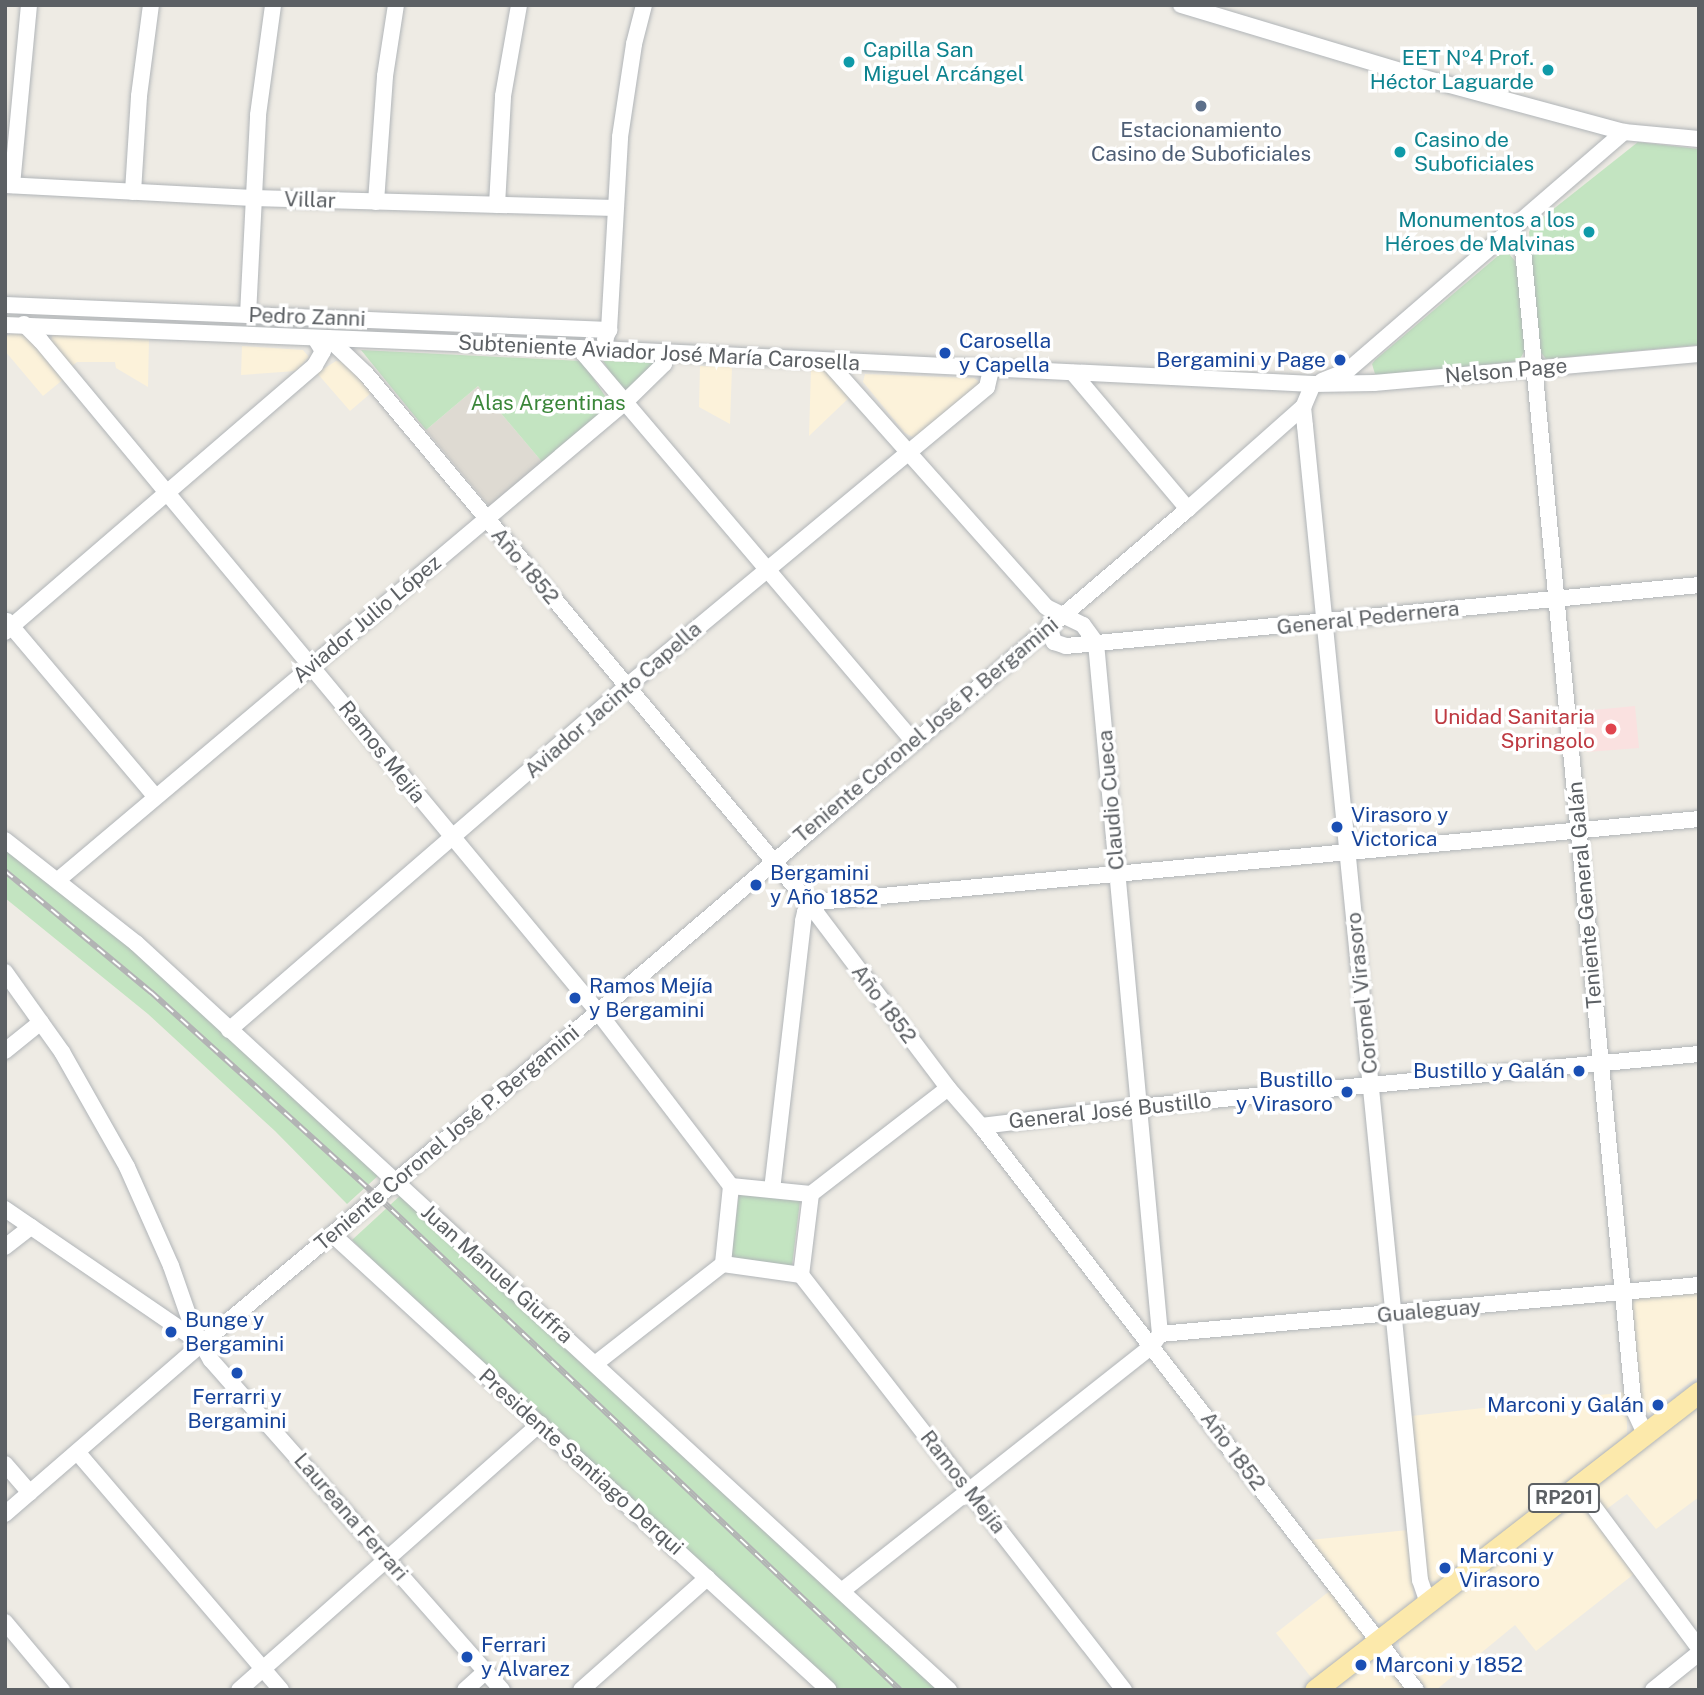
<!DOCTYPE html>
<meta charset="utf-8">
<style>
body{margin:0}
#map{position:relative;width:1704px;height:1695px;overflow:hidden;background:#eeebe4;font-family:"Public Sans",sans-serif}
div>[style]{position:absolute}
.commercial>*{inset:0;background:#fcf2da}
.education>*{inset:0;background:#dedad2}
.medical>*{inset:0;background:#fae1e0}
.green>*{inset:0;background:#c3e4c1}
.roads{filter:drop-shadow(0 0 2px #b1b5b8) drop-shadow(0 0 2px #b1b5b8)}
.minor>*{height:16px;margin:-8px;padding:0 8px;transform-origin:8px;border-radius:8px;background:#fff}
.major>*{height:21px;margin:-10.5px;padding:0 10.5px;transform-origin:10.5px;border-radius:10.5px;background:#fce9ab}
.rail>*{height:6px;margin-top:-3px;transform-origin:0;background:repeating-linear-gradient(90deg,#fff 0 10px,#b2b3b4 0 20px);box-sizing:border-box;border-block:2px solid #b2b3b4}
.dots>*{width:19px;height:19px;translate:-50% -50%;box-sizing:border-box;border:4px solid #fff;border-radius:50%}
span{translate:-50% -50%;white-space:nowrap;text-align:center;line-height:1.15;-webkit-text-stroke:7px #fff;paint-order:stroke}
.shield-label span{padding:2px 5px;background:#fff;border:2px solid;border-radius:5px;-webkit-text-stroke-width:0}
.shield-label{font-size:19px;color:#5c6064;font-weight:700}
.culture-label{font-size:21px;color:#0d838f}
.left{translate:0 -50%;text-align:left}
.right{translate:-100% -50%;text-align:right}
.service-label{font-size:21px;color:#4e5e75}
.street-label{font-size:21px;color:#5c6064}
.transit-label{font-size:21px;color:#164399}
.park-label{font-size:21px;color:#3a8639}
.health-label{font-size:21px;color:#be3a42}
.frame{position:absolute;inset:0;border:7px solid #5c6064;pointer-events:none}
</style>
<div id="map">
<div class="commercial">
<div style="clip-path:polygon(12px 333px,25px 334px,65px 378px,43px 396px,5px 351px,5px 337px)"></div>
<div style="clip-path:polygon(53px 334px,149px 338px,148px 387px,116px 368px,115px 362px,77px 362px,71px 367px,50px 342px)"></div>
<div style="clip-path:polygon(242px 346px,303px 350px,309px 357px,296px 371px,241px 375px)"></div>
<div style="clip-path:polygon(336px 361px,345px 362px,371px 393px,350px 411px,317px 373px)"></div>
<div style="clip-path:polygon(700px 366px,732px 367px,730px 424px,699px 407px)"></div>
<div style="clip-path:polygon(811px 369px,828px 370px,854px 393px,809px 436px)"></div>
<div style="clip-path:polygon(865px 374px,974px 378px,981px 383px,919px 436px,913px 437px,905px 433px,863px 382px)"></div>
<div style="clip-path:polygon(1699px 1288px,1699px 1376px,1648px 1413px,1640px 1406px,1632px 1298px)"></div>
<div style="clip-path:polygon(1627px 1392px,1627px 1434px,1442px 1580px,1428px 1582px,1424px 1574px,1411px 1416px)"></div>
<div style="clip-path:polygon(1699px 1401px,1699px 1497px,1656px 1529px,1627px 1494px,1604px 1511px,1597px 1501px,1597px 1482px)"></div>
<div style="clip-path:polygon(1571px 1501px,1584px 1507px,1634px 1574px,1536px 1651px,1515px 1625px,1436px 1690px,1427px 1690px,1401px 1654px,1398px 1639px)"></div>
<div style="clip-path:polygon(1408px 1530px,1414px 1600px,1387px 1624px,1378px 1623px,1310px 1540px)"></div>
<div style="clip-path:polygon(1331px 1590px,1363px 1634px,1363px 1639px,1314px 1681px,1276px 1633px)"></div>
<div style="clip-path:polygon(1377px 1657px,1382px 1657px,1409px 1690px,1332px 1690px)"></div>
</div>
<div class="education">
<div style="clip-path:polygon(478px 386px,543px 463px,490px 507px,426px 430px)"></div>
</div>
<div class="medical">
<div style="clip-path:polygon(1635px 706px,1639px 748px,1587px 752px,1583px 711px)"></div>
</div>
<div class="green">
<div style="clip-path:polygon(1638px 142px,1699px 149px,1699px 345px,1546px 359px,1540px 351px,1529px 232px,1532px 226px)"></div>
<div style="clip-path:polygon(1509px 254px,1516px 262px,1525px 350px,1519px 361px,1379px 376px,1375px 374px,1372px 364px,1375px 360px,1499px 255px)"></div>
<div style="clip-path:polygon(361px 350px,582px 361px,611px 405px,543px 463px,478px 386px,426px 430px)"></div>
<div style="clip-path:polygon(603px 361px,656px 362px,624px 394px)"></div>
<div style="clip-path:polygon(5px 840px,58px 880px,380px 1174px,347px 1204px,275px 1131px,148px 1014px,5px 898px)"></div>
<div style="clip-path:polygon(739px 1193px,800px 1201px,792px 1266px,731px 1258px)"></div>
<div style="clip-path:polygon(402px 1194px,949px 1690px,829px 1690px,540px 1424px,352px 1240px)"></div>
</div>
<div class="roads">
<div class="minor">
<div style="left:1181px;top:5px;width:254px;rotate:16.7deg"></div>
<div style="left:1424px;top:78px;width:207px;rotate:15.1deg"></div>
<div style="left:1624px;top:132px;width:75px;rotate:5.3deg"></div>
<div style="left:5px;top:185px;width:248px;rotate:3deg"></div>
<div style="left:253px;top:198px;width:362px;rotate:1.6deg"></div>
<div style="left:12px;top:185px;width:181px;rotate:-84.6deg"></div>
<div style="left:133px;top:192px;width:96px;rotate:-86.4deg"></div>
<div style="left:139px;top:96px;width:92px;rotate:-82.5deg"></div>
<div style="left:376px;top:202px;width:126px;rotate:-85.9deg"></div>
<div style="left:385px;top:76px;width:72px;rotate:-81.2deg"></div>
<div style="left:497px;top:205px;width:109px;rotate:-86.8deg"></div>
<div style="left:503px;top:96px;width:92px;rotate:-80deg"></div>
<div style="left:1511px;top:232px;width:22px;rotate:56deg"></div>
<div style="left:1523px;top:250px;width:1165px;rotate:84.53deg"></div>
<div style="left:1634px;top:1410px;width:26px;rotate:65deg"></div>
<div style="left:5px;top:305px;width:605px;rotate:2.37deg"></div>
<div style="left:248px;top:315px;width:200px;rotate:-87.1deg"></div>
<div style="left:258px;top:115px;width:111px;rotate:-82.2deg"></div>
<div style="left:24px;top:324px;width:24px;rotate:45deg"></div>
<div style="left:41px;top:341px;width:872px;rotate:50.3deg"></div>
<div style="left:598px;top:1012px;width:219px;rotate:52.6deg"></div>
<div style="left:5px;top:325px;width:574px;rotate:2.29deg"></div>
<div style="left:579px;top:348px;width:735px;rotate:2.81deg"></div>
<div style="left:1313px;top:384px;width:61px;rotate:-0.9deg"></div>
<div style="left:1374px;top:383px;width:326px;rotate:-5.1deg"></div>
<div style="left:328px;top:338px;width:52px;rotate:43.5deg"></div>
<div style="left:366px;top:374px;width:694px;rotate:50.09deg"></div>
<div style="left:811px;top:906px;width:228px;rotate:53deg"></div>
<div style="left:948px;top:1088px;width:50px;rotate:49deg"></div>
<div style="left:981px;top:1126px;width:712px;rotate:52.36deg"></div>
<div style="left:605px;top:339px;width:10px;rotate:-66deg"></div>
<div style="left:609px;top:330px;width:193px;rotate:-86.7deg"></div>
<div style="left:620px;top:137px;width:94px;rotate:-81.4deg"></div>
<div style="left:634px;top:44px;width:40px;rotate:-75.6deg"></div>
<div style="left:579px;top:348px;width:516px;rotate:49.64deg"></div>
<div style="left:827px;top:361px;width:329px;rotate:48.3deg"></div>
<div style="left:1046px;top:607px;width:41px;rotate:25.9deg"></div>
<div style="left:1083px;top:625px;width:22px;rotate:54deg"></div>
<div style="left:1096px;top:643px;width:694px;rotate:84.71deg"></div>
<div style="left:1160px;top:1334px;width:14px;rotate:124deg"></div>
<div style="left:1152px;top:1346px;width:394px;rotate:141.7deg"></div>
<div style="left:1073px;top:373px;width:178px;rotate:49.8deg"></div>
<div style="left:1322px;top:381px;width:27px;rotate:-22deg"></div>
<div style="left:1347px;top:371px;width:366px;rotate:-40.8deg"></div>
<div style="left:1313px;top:384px;width:25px;rotate:113deg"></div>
<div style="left:1303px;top:407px;width:19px;rotate:84deg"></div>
<div style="left:1305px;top:426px;width:1160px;rotate:84.31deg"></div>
<div style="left:1420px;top:1580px;width:24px;rotate:71deg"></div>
<div style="left:7px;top:621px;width:229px;rotate:49.8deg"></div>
<div style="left:1049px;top:625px;width:18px;rotate:74deg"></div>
<div style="left:1054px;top:642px;width:13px;rotate:18deg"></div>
<div style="left:1066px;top:646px;width:636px;rotate:-5.5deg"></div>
<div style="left:5px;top:632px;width:409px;rotate:-40.7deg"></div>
<div style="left:315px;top:365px;width:16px;rotate:-60deg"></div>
<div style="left:323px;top:351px;width:15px;rotate:-122deg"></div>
<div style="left:5px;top:840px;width:167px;rotate:38.2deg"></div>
<div style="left:136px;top:943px;width:1104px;rotate:42.58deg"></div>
<div style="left:58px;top:880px;width:740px;rotate:-40.12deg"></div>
<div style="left:624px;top:403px;width:56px;rotate:-44.3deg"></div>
<div style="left:664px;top:364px;width:12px;rotate:-104deg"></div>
<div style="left:5px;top:972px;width:98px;rotate:54.5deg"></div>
<div style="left:62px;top:1052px;width:132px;rotate:60.5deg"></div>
<div style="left:127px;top:1167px;width:108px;rotate:66deg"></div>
<div style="left:171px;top:1266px;width:64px;rotate:70.7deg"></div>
<div style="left:192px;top:1326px;width:39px;rotate:61deg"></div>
<div style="left:211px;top:1360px;width:440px;rotate:48.6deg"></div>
<div style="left:229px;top:1030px;width:525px;rotate:-40.83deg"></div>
<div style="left:626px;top:687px;width:469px;rotate:-39.7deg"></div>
<div style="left:987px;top:387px;width:18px;rotate:-77deg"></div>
<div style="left:5px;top:1051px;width:46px;rotate:-38.9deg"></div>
<div style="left:981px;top:1126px;width:158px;rotate:-6.9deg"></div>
<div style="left:1138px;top:1107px;width:563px;rotate:-5.4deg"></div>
<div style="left:731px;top:1186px;width:80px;rotate:5.7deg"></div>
<div style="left:811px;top:1194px;width:82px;rotate:97deg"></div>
<div style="left:731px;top:1186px;width:78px;rotate:95.9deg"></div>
<div style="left:723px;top:1264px;width:79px;rotate:8deg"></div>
<div style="left:772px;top:1190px;width:271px;rotate:-83.4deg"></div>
<div style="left:803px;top:921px;width:9px;rotate:-77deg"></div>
<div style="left:805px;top:912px;width:16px;rotate:-38deg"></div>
<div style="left:818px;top:902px;width:885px;rotate:-5.38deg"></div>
<div style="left:811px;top:1194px;width:173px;rotate:-37.7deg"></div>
<div style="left:5px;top:1209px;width:232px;rotate:34.4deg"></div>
<div style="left:332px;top:1234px;width:674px;rotate:42.54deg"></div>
<div style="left:5px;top:1247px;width:33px;rotate:-38deg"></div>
<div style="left:801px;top:1275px;width:526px;rotate:52.11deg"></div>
<div style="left:1160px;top:1334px;width:541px;rotate:-5.19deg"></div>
<div style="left:595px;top:1364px;width:162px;rotate:-38deg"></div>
<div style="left:78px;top:1453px;width:312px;rotate:49.4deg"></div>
<div style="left:5px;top:1464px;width:38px;rotate:49deg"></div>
<div style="left:1579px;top:1487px;width:201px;rotate:53.3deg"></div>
<div style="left:5px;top:1514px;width:259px;rotate:-40.9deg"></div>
<div style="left:201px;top:1344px;width:518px;rotate:-39.9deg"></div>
<div style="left:598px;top:1012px;width:775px;rotate:-40.45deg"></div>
<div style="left:1188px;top:509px;width:154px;rotate:-41.6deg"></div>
<div style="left:5px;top:1622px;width:89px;rotate:50deg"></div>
<div style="left:239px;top:1690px;width:402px;rotate:-41.5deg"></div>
<div style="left:465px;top:1690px;width:28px;rotate:-42deg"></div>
<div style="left:581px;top:1690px;width:169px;rotate:-41.6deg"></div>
<div style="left:1653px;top:1690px;width:59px;rotate:-38.8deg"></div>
</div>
<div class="major">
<div style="left:1315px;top:1690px;width:486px;rotate:-37.8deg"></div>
</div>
</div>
<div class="rail">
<div style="left:5px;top:871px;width:190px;rotate:39.7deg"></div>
<div style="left:151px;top:992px;width:304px;rotate:42.1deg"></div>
<div style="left:377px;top:1196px;width:719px;rotate:43.37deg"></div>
</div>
<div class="dots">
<div style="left:849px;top:62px;background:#0f9aa8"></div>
<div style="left:1548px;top:70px;background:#0f9aa8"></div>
<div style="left:1201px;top:106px;background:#5c6f8a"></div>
<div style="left:1400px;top:152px;background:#0f9aa8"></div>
<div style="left:1589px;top:232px;background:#0f9aa8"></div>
<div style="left:945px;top:353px;background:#1a4fb4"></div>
<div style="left:1340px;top:360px;background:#1a4fb4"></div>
<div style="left:1611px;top:729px;background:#e0444e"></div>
<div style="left:1337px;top:827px;background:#1a4fb4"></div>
<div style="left:756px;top:885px;background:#1a4fb4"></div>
<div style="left:575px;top:998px;background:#1a4fb4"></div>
<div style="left:1579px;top:1071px;background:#1a4fb4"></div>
<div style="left:1347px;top:1092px;background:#1a4fb4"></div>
<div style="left:171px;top:1332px;background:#1a4fb4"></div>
<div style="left:237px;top:1373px;background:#1a4fb4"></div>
<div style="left:1658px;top:1405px;background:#1a4fb4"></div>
<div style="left:1445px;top:1568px;background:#1a4fb4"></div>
<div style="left:467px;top:1657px;background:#1a4fb4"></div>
<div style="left:1361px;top:1665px;background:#1a4fb4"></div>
</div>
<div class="shield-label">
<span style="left:1564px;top:1498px">RP201</span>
</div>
<div class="culture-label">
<span class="left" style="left:863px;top:62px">Capilla San<br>Miguel Arcángel</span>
<span class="right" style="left:1534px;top:70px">EET Nº4 Prof.<br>Héctor Laguarde</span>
<span class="left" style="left:1414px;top:152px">Casino de<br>Suboficiales</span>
<span class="right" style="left:1575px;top:232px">Monumentos a los<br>Héroes de Malvinas</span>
</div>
<div class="service-label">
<span style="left:1201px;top:142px">Estacionamiento<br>Casino de Suboficiales</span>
</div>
<div class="street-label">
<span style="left:310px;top:200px;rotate:2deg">Villar</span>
<span style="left:307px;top:317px;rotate:2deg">Pedro Zanni</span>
<span style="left:659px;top:353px;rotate:3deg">Subteniente Aviador José María Carosella</span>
<span style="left:1506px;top:371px;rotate:-5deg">Nelson Page</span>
<span style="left:525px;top:566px;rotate:50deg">Año 1852</span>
<span style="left:1368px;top:618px;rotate:-6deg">General Pedernera</span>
<span style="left:367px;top:619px;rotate:-40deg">Aviador Julio López</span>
<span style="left:613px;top:700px;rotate:-41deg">Aviador Jacinto Capella</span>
<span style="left:926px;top:730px;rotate:-40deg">Teniente Coronel José P. Bergamini</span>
<span style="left:382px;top:752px;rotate:51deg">Ramos Mejía</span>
<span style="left:1111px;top:800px;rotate:-95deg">Claudio Cueca</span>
<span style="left:1585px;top:895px;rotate:-95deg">Teniente General Galán</span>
<span style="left:1362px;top:993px;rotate:-96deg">Coronel Virasoro</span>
<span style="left:884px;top:1004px;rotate:53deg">Año 1852</span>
<span style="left:1110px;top:1111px;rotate:-6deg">General José Bustillo</span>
<span style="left:447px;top:1138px;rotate:-40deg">Teniente Coronel José P. Bergamini</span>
<span style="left:497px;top:1274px;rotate:42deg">Juan Manuel Giuffra</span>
<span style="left:1429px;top:1311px;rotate:-5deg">Gualeguay</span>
<span style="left:1233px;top:1451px;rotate:53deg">Año 1852</span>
<span style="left:581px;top:1462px;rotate:42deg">Presidente Santiago Derqui</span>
<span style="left:963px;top:1482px;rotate:52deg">Ramos Mejía</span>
<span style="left:351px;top:1517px;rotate:49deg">Laureana Ferrari</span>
</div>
<div class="transit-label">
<span class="left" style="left:959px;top:353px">Carosella<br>y Capella</span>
<span class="right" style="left:1326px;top:360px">Bergamini y Page</span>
<span class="left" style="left:1351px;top:827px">Virasoro y<br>Victorica</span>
<span class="left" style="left:770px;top:885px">Bergamini<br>y Año 1852</span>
<span class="left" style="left:589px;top:998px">Ramos Mejía<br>y Bergamini</span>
<span class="right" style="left:1565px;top:1071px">Bustillo y Galán</span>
<span class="right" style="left:1333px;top:1092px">Bustillo<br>y Virasoro</span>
<span class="left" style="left:185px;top:1332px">Bunge y<br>Bergamini</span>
<span style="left:237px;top:1409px">Ferrarri y<br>Bergamini</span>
<span class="right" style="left:1644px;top:1405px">Marconi y Galán</span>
<span class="left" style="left:1459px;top:1568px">Marconi y<br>Virasoro</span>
<span class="left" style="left:481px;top:1657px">Ferrari<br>y Alvarez</span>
<span class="left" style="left:1375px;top:1665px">Marconi y 1852</span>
</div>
<div class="park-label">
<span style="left:548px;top:403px">Alas Argentinas</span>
</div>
<div class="health-label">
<span class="right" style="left:1595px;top:729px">Unidad Sanitaria<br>Springolo</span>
</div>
<div class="frame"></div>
</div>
